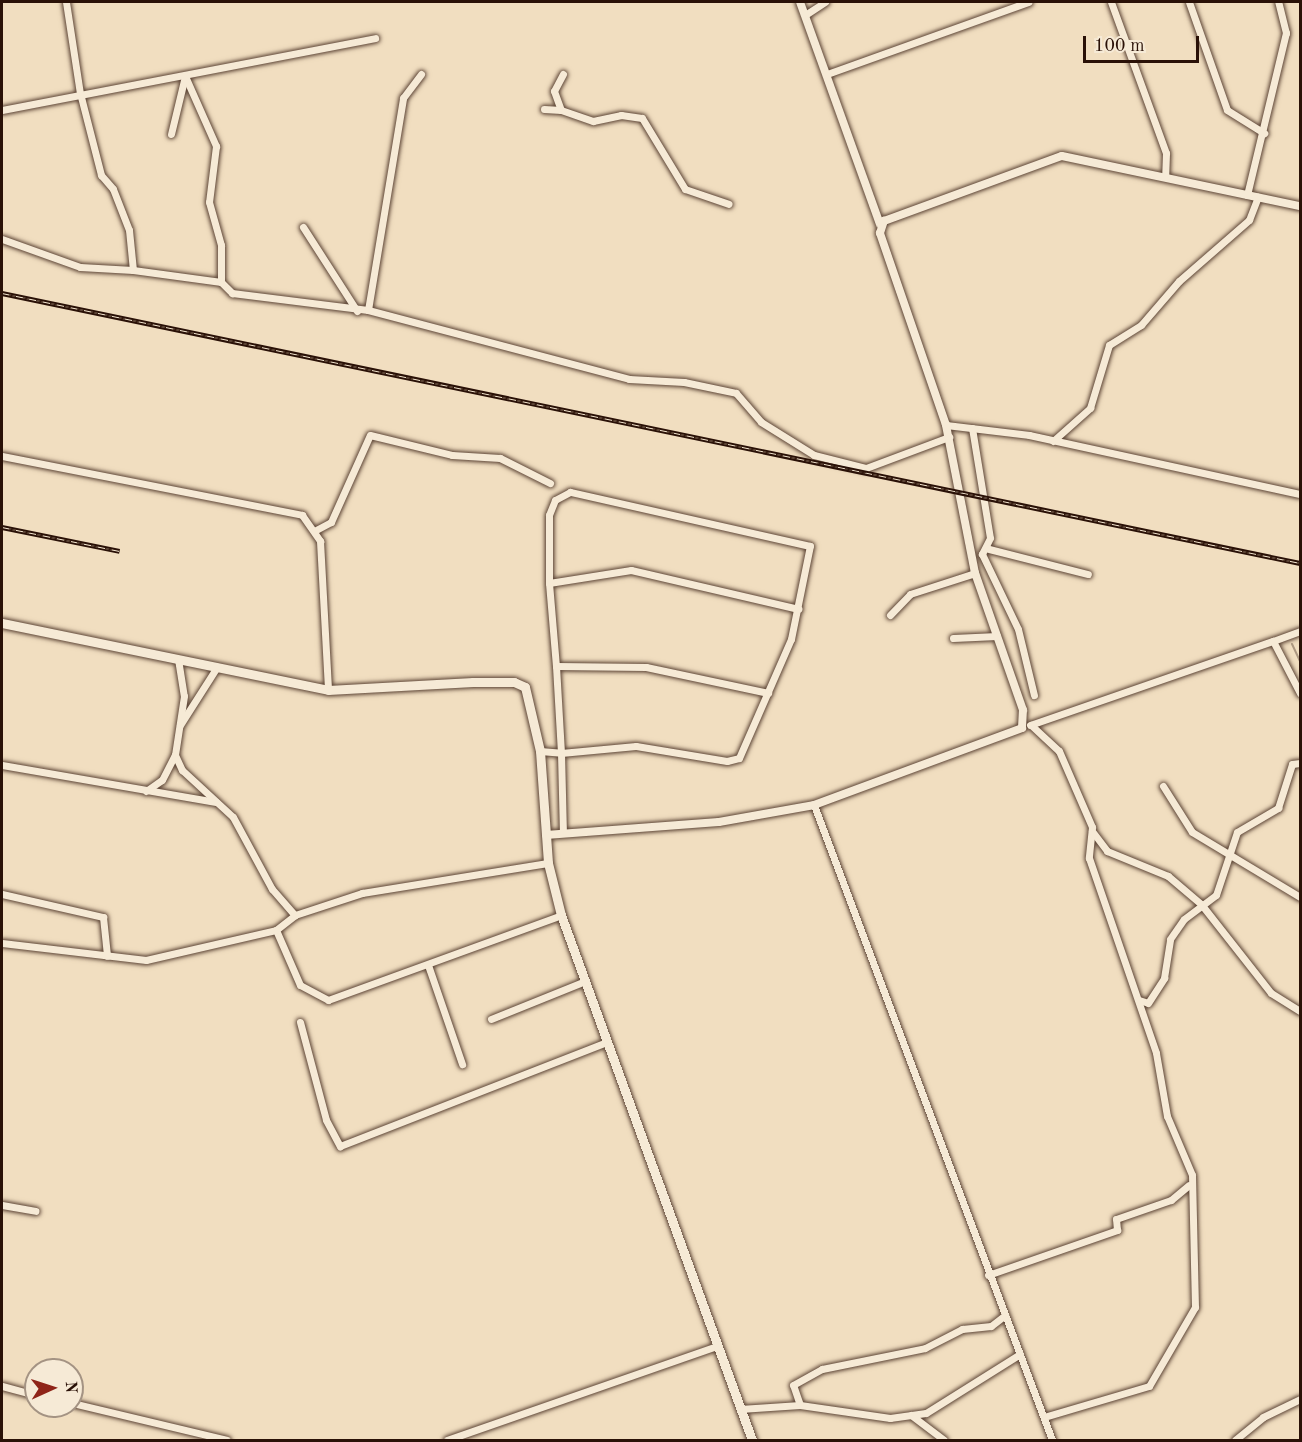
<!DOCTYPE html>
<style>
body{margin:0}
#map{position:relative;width:1302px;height:1442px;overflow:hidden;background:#f1dec0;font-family:"Old Standard TT",serif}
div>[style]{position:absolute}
.stream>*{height:2px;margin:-1px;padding:0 1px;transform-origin:1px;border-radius:1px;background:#ad9881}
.roads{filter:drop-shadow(0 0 2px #5c4435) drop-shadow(0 0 2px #5c4435)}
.minor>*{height:7px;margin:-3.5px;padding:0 3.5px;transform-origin:3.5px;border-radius:3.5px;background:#f6ead6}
.tertiary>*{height:8px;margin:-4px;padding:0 4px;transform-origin:4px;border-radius:4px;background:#f6ead6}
.secondary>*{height:9px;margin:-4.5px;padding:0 4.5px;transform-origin:4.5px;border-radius:4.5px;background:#f6ead6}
.rail>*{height:4.5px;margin-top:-2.25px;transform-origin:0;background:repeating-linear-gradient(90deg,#f6ead6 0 7px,#2a1107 0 14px);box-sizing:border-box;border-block:2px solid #2a1107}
span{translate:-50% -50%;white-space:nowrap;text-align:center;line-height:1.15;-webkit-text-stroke:4.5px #f6ead6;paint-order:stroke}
.frame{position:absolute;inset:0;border:3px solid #2a1107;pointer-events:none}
.north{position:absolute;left:24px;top:1358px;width:60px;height:60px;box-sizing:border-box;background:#f6ead6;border:2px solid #a49383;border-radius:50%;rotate:87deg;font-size:16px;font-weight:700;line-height:24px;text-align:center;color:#2a1107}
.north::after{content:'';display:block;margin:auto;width:21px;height:27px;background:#8f2418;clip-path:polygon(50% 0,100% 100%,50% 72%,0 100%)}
.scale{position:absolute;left:1083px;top:36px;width:116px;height:27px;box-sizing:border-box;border:3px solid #2a1107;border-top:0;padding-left:8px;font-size:18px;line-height:21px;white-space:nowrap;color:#2a1107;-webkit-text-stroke:4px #f6ead6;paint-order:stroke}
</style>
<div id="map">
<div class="stream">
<div style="left:1292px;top:644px;width:19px;rotate:65deg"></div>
</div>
<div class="roads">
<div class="minor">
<div style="left:66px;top:2px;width:92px;rotate:81.3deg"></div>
<div style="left:80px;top:93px;width:85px;rotate:75.6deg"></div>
<div style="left:101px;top:175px;width:18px;rotate:49deg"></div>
<div style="left:113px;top:189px;width:44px;rotate:68.7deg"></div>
<div style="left:129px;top:230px;width:40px;rotate:84.3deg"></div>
<div style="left:133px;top:270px;width:89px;rotate:7.8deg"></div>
<div style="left:1111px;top:2px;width:161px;rotate:70deg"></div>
<div style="left:1166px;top:153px;width:24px;rotate:92deg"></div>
<div style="left:1189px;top:2px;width:114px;rotate:70.6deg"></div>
<div style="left:1227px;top:110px;width:44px;rotate:31.9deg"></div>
<div style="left:805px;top:15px;width:24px;rotate:-33deg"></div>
<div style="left:563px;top:74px;width:19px;rotate:118deg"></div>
<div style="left:554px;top:91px;width:20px;rotate:70deg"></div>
<div style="left:561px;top:110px;width:34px;rotate:19deg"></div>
<div style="left:593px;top:121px;width:29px;rotate:-12deg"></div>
<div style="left:621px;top:115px;width:21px;rotate:8deg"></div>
<div style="left:642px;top:118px;width:83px;rotate:58.8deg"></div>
<div style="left:685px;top:189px;width:46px;rotate:18.8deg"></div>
<div style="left:827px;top:74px;width:214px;rotate:-19.7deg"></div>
<div style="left:544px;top:109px;width:17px;rotate:3deg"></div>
<div style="left:2px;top:110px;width:380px;rotate:-10.9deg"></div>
<div style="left:171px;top:134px;width:60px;rotate:-76.4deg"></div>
<div style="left:185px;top:76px;width:77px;rotate:66.1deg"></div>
<div style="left:216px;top:146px;width:56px;rotate:97.1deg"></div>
<div style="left:209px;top:202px;width:45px;rotate:74.4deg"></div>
<div style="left:221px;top:245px;width:37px;rotate:90deg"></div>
<div style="left:221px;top:282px;width:16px;rotate:45deg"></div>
<div style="left:232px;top:293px;width:137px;rotate:7.1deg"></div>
<div style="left:368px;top:310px;width:270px;rotate:14.8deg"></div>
<div style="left:629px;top:379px;width:55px;rotate:3.1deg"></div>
<div style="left:684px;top:382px;width:53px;rotate:11.9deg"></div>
<div style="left:736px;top:393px;width:38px;rotate:49deg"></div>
<div style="left:761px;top:422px;width:62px;rotate:31.9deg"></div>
<div style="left:814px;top:455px;width:54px;rotate:14deg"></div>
<div style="left:866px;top:468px;width:89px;rotate:-20.5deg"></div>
<div style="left:1247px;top:195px;width:167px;rotate:-76.5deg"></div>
<div style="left:1286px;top:33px;width:32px;rotate:-104deg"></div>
<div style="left:303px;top:227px;width:100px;rotate:57.3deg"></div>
<div style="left:2px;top:239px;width:83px;rotate:19.7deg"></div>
<div style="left:80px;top:267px;width:53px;rotate:3.2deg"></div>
<div style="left:368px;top:310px;width:215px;rotate:-80.6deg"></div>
<div style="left:403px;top:98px;width:30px;rotate:-53deg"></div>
<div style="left:946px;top:425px;width:84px;rotate:6.9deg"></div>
<div style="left:1029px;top:435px;width:277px;rotate:12.3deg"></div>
<div style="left:972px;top:428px;width:111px;rotate:80.7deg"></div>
<div style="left:990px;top:538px;width:18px;rotate:117deg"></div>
<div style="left:982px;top:554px;width:83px;rotate:64.4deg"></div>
<div style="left:1018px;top:629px;width:68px;rotate:76.4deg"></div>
<div style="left:1053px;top:441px;width:50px;rotate:-41.7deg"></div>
<div style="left:1090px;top:408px;width:66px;rotate:-73.2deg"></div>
<div style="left:1109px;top:345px;width:38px;rotate:-32deg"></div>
<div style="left:1141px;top:325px;width:58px;rotate:-49.2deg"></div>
<div style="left:1179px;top:281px;width:93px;rotate:-41.1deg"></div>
<div style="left:1249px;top:220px;width:25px;rotate:-69deg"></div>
<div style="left:2px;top:456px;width:306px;rotate:11.1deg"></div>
<div style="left:302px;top:515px;width:32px;rotate:55deg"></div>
<div style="left:320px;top:541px;width:149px;rotate:86.9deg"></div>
<div style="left:316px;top:530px;width:17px;rotate:-28deg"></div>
<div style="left:331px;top:522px;width:95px;rotate:-65.9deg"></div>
<div style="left:370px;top:435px;width:84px;rotate:13.7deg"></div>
<div style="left:452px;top:455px;width:48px;rotate:3.6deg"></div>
<div style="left:500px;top:458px;width:56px;rotate:26.6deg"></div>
<div style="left:989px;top:549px;width:102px;rotate:14.2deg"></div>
<div style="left:549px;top:583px;width:83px;rotate:-9deg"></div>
<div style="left:631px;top:570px;width:172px;rotate:13.1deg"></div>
<div style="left:890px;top:615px;width:29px;rotate:-46deg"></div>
<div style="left:910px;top:594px;width:68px;rotate:-17.9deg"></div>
<div style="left:953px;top:638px;width:44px;rotate:-2.6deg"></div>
<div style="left:1273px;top:641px;width:29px;rotate:-20deg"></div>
<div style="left:178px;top:659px;width:37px;rotate:81deg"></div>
<div style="left:184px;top:696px;width:60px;rotate:98.7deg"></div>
<div style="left:175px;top:755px;width:17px;rotate:65deg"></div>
<div style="left:182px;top:770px;width:69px;rotate:42.7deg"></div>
<div style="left:233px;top:817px;width:82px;rotate:61.6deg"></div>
<div style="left:272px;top:889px;width:35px;rotate:49deg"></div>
<div style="left:295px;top:915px;width:71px;rotate:-18.2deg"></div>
<div style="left:362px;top:893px;width:188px;rotate:-9.2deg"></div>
<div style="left:556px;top:666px;width:90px;rotate:0.6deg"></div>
<div style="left:646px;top:667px;width:125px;rotate:12deg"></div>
<div style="left:180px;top:725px;width:69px;rotate:-57.5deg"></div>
<div style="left:1030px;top:725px;width:257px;rotate:-19.1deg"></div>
<div style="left:1273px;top:641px;width:59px;rotate:62.6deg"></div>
<div style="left:1031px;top:725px;width:38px;rotate:43deg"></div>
<div style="left:1059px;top:751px;width:83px;rotate:66.5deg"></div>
<div style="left:1092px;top:827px;width:31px;rotate:96deg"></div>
<div style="left:1089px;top:858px;width:206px;rotate:71deg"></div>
<div style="left:1156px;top:1053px;width:64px;rotate:80.1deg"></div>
<div style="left:1167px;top:1116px;width:64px;rotate:67deg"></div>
<div style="left:1192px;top:1175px;width:132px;rotate:88.7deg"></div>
<div style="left:1195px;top:1307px;width:91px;rotate:120.2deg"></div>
<div style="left:1149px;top:1386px;width:109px;rotate:163.6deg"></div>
<div style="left:540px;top:751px;width:21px;rotate:5deg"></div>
<div style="left:561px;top:753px;width:75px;rotate:-5.3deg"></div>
<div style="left:636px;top:746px;width:92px;rotate:9.4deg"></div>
<div style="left:727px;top:761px;width:12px;rotate:-14deg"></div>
<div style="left:739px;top:758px;width:130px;rotate:-66.4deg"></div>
<div style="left:791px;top:639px;width:95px;rotate:-78.5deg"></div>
<div style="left:810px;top:546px;width:246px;rotate:-167.3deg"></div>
<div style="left:570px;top:492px;width:17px;rotate:152deg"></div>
<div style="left:555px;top:500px;width:16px;rotate:112deg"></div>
<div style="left:549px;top:515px;width:68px;rotate:90deg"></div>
<div style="left:549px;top:583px;width:83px;rotate:85.2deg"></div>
<div style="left:556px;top:666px;width:87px;rotate:86.7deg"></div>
<div style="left:561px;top:753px;width:80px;rotate:88.6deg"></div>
<div style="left:2px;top:765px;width:217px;rotate:9.8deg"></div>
<div style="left:1163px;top:786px;width:54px;rotate:57.8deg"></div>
<div style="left:1192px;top:832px;width:126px;rotate:31deg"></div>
<div style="left:146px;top:791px;width:19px;rotate:-35deg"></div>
<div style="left:162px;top:780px;width:28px;rotate:-63deg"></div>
<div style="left:814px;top:805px;width:678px;rotate:69.45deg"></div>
<div style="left:1092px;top:831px;width:25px;rotate:53deg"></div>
<div style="left:1107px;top:851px;width:66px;rotate:22.3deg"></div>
<div style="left:1168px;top:876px;width:43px;rotate:40.3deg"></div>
<div style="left:1201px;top:904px;width:113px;rotate:51.8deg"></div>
<div style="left:1271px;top:993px;width:34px;rotate:32deg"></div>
<div style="left:2px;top:894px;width:104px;rotate:12.8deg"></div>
<div style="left:103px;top:917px;width:39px;rotate:84deg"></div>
<div style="left:276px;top:930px;width:60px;rotate:66.4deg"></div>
<div style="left:300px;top:985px;width:32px;rotate:28deg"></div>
<div style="left:328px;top:1000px;width:248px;rotate:-20deg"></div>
<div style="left:2px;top:943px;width:145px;rotate:6.7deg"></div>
<div style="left:146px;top:960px;width:133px;rotate:-13deg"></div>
<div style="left:276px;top:930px;width:24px;rotate:-38deg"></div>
<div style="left:428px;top:965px;width:105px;rotate:71deg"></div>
<div style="left:1139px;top:1000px;width:9px;rotate:18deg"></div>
<div style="left:1148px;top:1003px;width:30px;rotate:-57deg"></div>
<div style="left:1164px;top:978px;width:39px;rotate:-81deg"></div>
<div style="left:1170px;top:939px;width:24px;rotate:-55deg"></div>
<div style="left:1184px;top:919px;width:40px;rotate:-37deg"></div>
<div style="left:1216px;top:895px;width:66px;rotate:-71.6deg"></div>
<div style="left:1237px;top:832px;width:48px;rotate:-30.3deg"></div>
<div style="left:1278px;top:808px;width:46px;rotate:-72.3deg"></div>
<div style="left:1292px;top:764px;width:8px;rotate:-7deg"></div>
<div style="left:491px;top:1019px;width:101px;rotate:-22deg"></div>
<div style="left:300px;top:1022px;width:101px;rotate:75.1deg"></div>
<div style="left:326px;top:1120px;width:30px;rotate:62deg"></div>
<div style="left:340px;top:1146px;width:287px;rotate:-21.3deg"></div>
<div style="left:2px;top:1205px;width:34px;rotate:10deg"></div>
<div style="left:988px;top:1275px;width:137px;rotate:-19.2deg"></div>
<div style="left:1117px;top:1230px;width:11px;rotate:-95deg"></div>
<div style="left:1116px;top:1219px;width:58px;rotate:-19.1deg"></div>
<div style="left:1171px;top:1200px;width:23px;rotate:-40deg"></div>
<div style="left:2px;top:1386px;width:35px;rotate:15deg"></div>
<div style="left:72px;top:1403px;width:159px;rotate:13.4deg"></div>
<div style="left:800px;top:1405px;width:21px;rotate:-109deg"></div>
<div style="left:793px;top:1385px;width:33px;rotate:-29deg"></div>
<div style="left:822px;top:1369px;width:105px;rotate:-11.5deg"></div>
<div style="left:925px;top:1348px;width:42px;rotate:-27.2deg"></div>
<div style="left:962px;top:1329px;width:29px;rotate:-6deg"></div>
<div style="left:991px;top:1326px;width:18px;rotate:-38deg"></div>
<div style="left:740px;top:1409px;width:60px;rotate:-3.8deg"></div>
<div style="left:800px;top:1405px;width:91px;rotate:8.2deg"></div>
<div style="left:890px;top:1418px;width:36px;rotate:-8deg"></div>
<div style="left:926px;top:1413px;width:111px;rotate:-32.1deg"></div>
<div style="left:911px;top:1415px;width:41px;rotate:37.1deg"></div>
<div style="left:447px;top:1440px;width:286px;rotate:-19.2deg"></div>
<div style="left:1235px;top:1440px;width:36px;rotate:-39deg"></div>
<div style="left:1263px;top:1417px;width:41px;rotate:-25.9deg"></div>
</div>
<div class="tertiary">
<div style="left:800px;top:2px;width:236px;rotate:70.2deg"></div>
<div style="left:546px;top:835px;width:173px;rotate:-4.3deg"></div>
<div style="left:719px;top:822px;width:97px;rotate:-10.1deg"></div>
<div style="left:814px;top:805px;width:222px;rotate:-20.3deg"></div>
<div style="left:1022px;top:728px;width:18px;rotate:-87deg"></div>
<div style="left:1023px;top:710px;width:145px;rotate:-109.3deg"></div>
<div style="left:975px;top:573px;width:151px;rotate:-101.1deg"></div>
<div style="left:946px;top:425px;width:203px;rotate:-109deg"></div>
<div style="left:880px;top:233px;width:13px;rotate:-72deg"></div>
<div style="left:884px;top:221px;width:189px;rotate:-20.1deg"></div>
<div style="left:1062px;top:156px;width:243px;rotate:11.9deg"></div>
</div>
<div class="secondary">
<div style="left:2px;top:623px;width:333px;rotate:11.6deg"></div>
<div style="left:328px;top:690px;width:145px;rotate:-3.2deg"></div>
<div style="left:473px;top:682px;width:41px"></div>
<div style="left:514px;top:682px;width:12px;rotate:24deg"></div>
<div style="left:525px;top:687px;width:66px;rotate:76.8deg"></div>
<div style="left:540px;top:751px;width:112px;rotate:85.9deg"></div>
<div style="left:548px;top:863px;width:54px;rotate:76deg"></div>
<div style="left:561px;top:915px;width:559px;rotate:70.01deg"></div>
</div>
</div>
<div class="rail">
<div style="left:2px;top:293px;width:1326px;rotate:11.75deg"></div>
<div style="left:2px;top:527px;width:120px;rotate:11.5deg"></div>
</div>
<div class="frame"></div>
<div class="north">N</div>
<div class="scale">100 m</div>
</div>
